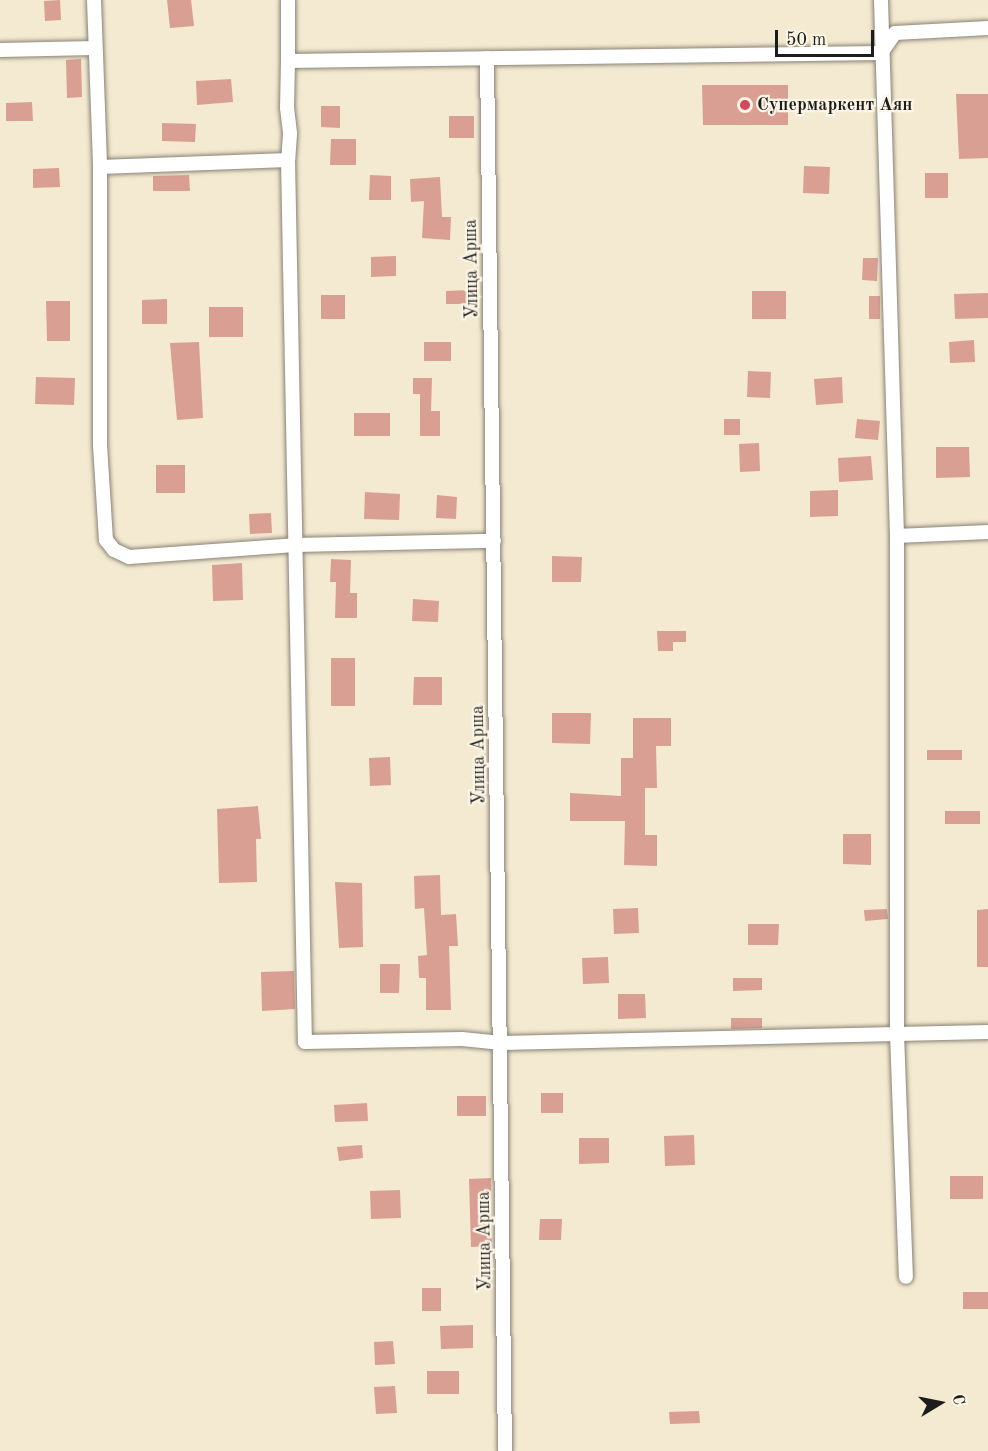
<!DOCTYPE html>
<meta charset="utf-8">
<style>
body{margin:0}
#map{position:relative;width:988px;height:1451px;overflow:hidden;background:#f4ead1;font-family:"Old Standard TT",serif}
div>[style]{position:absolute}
.building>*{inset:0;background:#d99f93}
.roads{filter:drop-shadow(0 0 2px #888376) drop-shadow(0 0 2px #888376)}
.street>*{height:14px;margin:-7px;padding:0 7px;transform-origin:7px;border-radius:7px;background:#fff}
.dots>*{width:16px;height:16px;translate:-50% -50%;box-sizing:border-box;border:3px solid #fcf5e5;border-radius:50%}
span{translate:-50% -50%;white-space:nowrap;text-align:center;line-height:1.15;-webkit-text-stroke:4.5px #fcf5e5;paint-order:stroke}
.poi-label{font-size:18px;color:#1c1c1c;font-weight:700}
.left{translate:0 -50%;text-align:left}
.street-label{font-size:18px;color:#1c1c1c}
.north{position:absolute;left:910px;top:1373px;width:60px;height:60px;-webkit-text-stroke:4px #fcf5e5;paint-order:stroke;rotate:80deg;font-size:16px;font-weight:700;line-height:24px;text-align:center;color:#1c1c1c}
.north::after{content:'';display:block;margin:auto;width:21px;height:27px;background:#1c1c1c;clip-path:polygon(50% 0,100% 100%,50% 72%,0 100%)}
.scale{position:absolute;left:775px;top:30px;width:99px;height:27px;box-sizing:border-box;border:3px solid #1c1c1c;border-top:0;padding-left:8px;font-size:18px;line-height:21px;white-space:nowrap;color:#1c1c1c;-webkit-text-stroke:4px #fcf5e5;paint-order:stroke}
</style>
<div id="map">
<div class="building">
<div style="clip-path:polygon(60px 0,61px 20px,45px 21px,44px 1px)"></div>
<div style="clip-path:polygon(167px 0,191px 0,194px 26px,170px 28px)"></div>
<div style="clip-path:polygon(81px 59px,82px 97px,67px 98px,66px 60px)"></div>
<div style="clip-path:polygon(231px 79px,233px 102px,197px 105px,196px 81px)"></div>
<div style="clip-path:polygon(702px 85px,788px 85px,788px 125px,703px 125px)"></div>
<div style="clip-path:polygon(956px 94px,988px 94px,988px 158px,959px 159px)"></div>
<div style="clip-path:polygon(32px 102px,33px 121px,6px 121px,6px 103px)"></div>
<div style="clip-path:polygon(321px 106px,340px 106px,340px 128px,321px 127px)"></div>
<div style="clip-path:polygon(449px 116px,474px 116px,474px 138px,449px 138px)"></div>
<div style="clip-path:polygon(162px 123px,196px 124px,195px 142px,162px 141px)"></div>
<div style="clip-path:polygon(331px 139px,356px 139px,356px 165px,330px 165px)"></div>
<div style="clip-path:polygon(804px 166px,830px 167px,829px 194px,803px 193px)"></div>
<div style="clip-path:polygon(59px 168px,60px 187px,33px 188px,33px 169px)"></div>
<div style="clip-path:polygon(925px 173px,948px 173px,948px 198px,925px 198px)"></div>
<div style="clip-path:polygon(189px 175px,190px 191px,153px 191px,153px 176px)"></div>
<div style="clip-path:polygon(370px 175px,391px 176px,391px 200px,369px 200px)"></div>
<div style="clip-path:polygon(440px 177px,442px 217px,451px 217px,450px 240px,422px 238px,424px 201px,411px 202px,410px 179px)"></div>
<div style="clip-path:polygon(396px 256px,396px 276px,371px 277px,371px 257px)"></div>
<div style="clip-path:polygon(863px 258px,878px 258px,877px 281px,862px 280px)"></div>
<div style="clip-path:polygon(470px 290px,470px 304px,446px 304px,446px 291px)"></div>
<div style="clip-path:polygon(752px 291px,786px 291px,786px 319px,752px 319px)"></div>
<div style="clip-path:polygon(988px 293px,988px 318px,955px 319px,954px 294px)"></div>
<div style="clip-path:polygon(321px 295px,345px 295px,345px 319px,321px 319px)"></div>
<div style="clip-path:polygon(869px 296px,880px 296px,880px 319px,869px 319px)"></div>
<div style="clip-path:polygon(167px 299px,167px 324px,142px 324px,142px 300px)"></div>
<div style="clip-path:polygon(46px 301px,70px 301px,70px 341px,47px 341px)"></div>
<div style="clip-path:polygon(209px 307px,243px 307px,243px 337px,209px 337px)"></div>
<div style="clip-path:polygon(974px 340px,975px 362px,950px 363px,949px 342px)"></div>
<div style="clip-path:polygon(199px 342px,203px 418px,177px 420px,170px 343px)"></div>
<div style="clip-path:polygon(424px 342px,451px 342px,451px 361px,424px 361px)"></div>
<div style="clip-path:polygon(748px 371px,771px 372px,770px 398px,747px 397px)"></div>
<div style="clip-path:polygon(36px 377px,75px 378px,74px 405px,35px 404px)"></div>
<div style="clip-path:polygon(842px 377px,843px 403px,816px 405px,814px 379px)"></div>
<div style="clip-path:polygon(413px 378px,432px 378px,431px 411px,440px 411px,440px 436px,420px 436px,420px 394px,413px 394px)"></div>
<div style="clip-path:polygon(354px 413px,390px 413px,390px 436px,354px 436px)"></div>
<div style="clip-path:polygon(724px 419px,740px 419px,740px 435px,724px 435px)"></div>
<div style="clip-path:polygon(857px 419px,880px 421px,878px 440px,855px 438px)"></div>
<div style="clip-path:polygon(759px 443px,760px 471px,740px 472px,739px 444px)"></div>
<div style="clip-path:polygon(936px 447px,969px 447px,970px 477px,936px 478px)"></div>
<div style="clip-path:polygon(871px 456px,873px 480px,839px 482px,838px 458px)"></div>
<div style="clip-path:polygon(156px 465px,185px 465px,185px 493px,156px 493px)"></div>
<div style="clip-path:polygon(838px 490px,838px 516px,810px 517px,810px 491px)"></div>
<div style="clip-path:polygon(365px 492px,400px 494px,399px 520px,364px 519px)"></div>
<div style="clip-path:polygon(437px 495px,457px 497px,456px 519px,436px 518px)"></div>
<div style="clip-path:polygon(271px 513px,272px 533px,250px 534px,249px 514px)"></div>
<div style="clip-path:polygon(552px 556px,582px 557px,581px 582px,552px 582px)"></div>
<div style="clip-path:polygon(331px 559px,351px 560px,350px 593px,357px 593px,357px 618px,335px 618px,336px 582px,330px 582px)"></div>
<div style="clip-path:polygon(242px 563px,243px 600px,213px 601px,212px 565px)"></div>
<div style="clip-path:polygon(413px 599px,439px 601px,438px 622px,412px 621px)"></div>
<div style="clip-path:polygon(657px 631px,686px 631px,686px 642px,673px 642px,673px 651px,658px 651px)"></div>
<div style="clip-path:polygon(331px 658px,355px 658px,355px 706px,331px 706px)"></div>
<div style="clip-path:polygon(414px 677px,442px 677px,442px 705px,413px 705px)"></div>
<div style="clip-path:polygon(552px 713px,591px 713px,590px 744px,552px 743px)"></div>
<div style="clip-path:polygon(633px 718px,671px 718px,671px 746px,656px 746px,657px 788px,645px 788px,645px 835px,657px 835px,657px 866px,624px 865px,625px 821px,570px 821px,570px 793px,621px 796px,621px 758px,633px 758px)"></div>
<div style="clip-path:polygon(927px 750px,962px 750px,962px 760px,927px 760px)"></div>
<div style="clip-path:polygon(390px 757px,391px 785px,370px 786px,369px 758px)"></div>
<div style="clip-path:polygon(258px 806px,261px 839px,256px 839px,257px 882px,219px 883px,217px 809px)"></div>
<div style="clip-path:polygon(945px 811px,980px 811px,980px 824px,945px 824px)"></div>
<div style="clip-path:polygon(843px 834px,871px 834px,871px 865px,843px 864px)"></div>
<div style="clip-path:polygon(440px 875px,441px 915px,456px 914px,458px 946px,449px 946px,451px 1010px,426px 1010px,426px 978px,419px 978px,418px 956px,427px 955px,424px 908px,415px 909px,414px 876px)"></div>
<div style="clip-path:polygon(335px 882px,362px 883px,363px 947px,339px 948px)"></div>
<div style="clip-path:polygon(638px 908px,639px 933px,614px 934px,613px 909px)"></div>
<div style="clip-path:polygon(887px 909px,888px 919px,865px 921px,864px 910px)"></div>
<div style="clip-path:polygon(988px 909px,988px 967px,977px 967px,977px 910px)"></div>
<div style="clip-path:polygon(748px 924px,779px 924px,778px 945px,748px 945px)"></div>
<div style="clip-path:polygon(608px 957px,609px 983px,583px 984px,582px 958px)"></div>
<div style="clip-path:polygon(380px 964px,400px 964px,399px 993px,380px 993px)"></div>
<div style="clip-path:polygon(294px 971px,295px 1009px,262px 1011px,261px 972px)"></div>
<div style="clip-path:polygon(733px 978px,762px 978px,762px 990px,733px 991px)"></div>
<div style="clip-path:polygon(618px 994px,645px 994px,646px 1018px,618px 1019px)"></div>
<div style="clip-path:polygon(731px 1018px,762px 1018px,762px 1028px,731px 1029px)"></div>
<div style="clip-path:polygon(541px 1093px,563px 1093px,563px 1113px,541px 1113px)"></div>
<div style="clip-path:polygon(457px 1096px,486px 1096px,486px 1116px,457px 1116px)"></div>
<div style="clip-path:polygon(367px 1103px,368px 1121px,335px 1122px,334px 1105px)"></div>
<div style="clip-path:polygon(694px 1135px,695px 1165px,665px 1166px,664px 1136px)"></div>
<div style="clip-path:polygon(579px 1138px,609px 1138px,609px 1163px,579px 1164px)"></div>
<div style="clip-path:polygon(362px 1145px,363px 1158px,339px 1161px,337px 1147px)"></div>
<div style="clip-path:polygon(950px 1176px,983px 1176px,983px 1199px,950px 1199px)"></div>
<div style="clip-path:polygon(491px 1178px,492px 1246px,471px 1247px,469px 1179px)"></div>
<div style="clip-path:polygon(400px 1190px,401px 1218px,371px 1219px,370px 1191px)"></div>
<div style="clip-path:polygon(540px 1219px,562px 1219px,561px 1240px,539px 1240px)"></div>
<div style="clip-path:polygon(422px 1288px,441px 1288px,441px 1311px,422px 1311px)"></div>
<div style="clip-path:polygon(963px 1292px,988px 1292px,988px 1309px,963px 1309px)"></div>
<div style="clip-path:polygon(473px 1325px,473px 1348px,441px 1349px,440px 1326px)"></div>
<div style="clip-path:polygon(393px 1341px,395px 1364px,375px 1365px,374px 1342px)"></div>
<div style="clip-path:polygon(427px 1371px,459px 1371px,459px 1394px,427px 1394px)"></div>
<div style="clip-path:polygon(395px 1386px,397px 1413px,376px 1414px,374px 1387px)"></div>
<div style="clip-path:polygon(699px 1411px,700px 1423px,670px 1424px,669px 1412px)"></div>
</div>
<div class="roads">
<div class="street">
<div style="left:94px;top:0;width:167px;rotate:87.9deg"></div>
<div style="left:100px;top:167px;width:278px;rotate:90deg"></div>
<div style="left:100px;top:445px;width:95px;rotate:86.4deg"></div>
<div style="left:106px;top:540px;width:13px;rotate:51deg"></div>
<div style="left:114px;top:550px;width:17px;rotate:25deg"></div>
<div style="left:129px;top:557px;width:166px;rotate:-4.1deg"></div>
<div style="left:295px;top:545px;width:199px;rotate:-1.2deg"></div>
<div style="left:288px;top:0;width:61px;rotate:90deg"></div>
<div style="left:881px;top:0;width:536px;rotate:88.29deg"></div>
<div style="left:897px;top:536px;width:498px;rotate:90deg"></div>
<div style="left:897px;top:1034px;width:243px;rotate:87.9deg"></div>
<div style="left:988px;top:28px;width:93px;rotate:176.9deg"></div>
<div style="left:895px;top:33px;width:24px;rotate:125deg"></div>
<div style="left:881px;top:53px;width:593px;rotate:179.23deg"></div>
<div style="left:288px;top:61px;width:47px;rotate:91.2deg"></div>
<div style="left:287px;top:108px;width:26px;rotate:83deg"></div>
<div style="left:290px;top:134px;width:26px;rotate:94deg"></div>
<div style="left:288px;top:160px;width:882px;rotate:88.9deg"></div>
<div style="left:305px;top:1042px;width:157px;rotate:-1.1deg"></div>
<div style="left:462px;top:1039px;width:40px;rotate:5.7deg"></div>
<div style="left:502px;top:1043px;width:486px;rotate:-1.3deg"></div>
<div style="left:0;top:50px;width:95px;rotate:-1.2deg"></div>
<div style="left:487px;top:58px;width:1393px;rotate:89.26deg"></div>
<div style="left:100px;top:167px;width:188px;rotate:-2.1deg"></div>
<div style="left:897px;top:536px;width:91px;rotate:-2.5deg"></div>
</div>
</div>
<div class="dots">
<div style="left:745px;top:105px;background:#d1495b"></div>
</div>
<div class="poi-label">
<span class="left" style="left:757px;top:105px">Супермаркент Аян</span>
</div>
<div class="street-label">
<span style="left:472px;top:269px;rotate:-91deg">Улица Арша</span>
<span style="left:479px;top:755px;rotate:-91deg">Улица Арша</span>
<span style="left:485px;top:1241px;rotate:-91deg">Улица Арша</span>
</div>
<div class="north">С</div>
<div class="scale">50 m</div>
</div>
